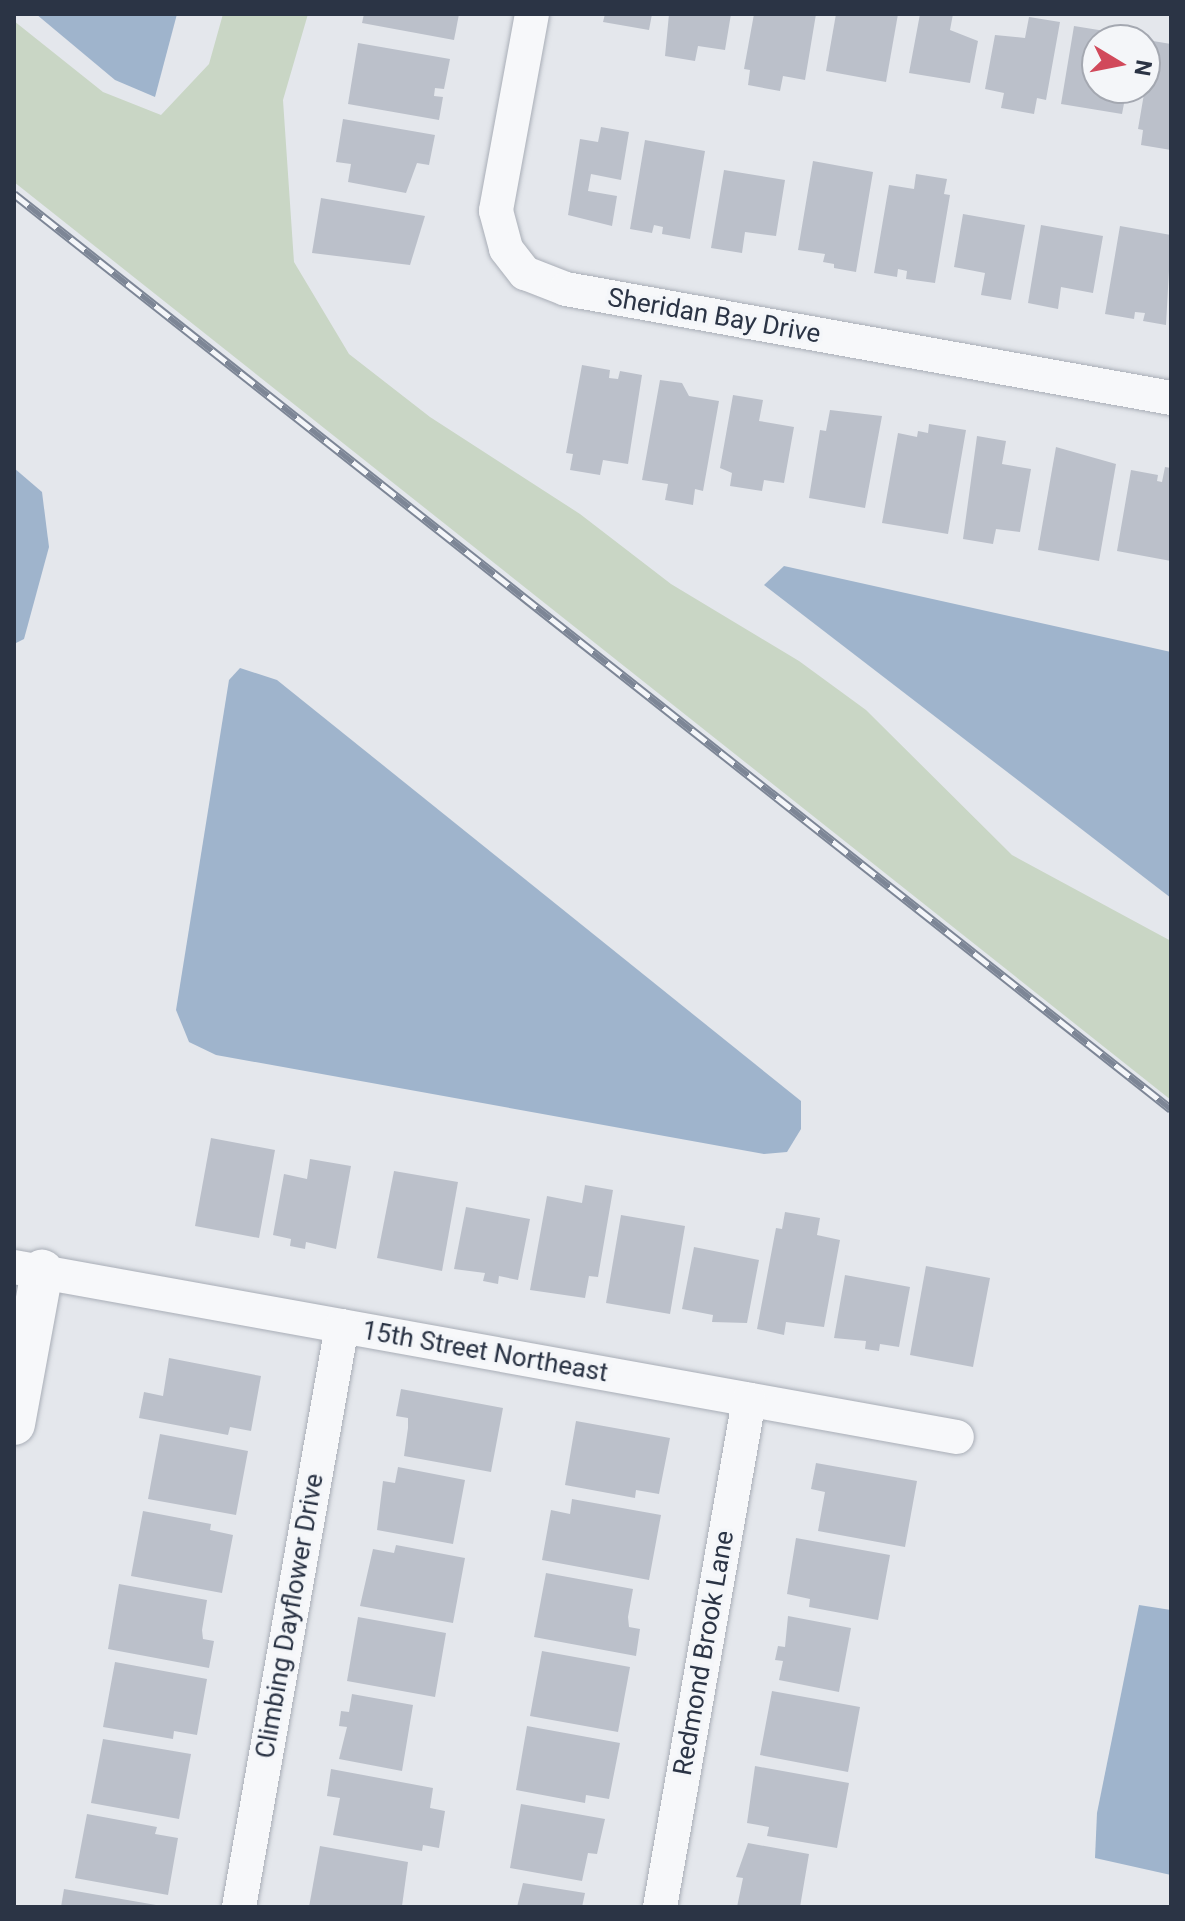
<!DOCTYPE html>
<style>
body{margin:0}
#map{position:relative;width:1185px;height:1921px;overflow:hidden;background:#e4e7ec;font-family:Roboto,sans-serif}
div>[style]{position:absolute}
.green>*{inset:0;background:#c9d6c5}
.water>*{inset:0;background:#9fb4cc}
.building>*{inset:0;background:#bbc0ca}
.roads{filter:drop-shadow(0 0 2px #a9aeb7) drop-shadow(0 0 2px #a9aeb7)}
.minor>*{height:34px;margin:-17px;padding:0 17px;transform-origin:17px;border-radius:17px;background:#f7f8fa}
.tertiary>*{height:42px;margin:-21px;padding:0 21px;transform-origin:21px;border-radius:21px;background:#f7f8fa}
.rail>*{height:9px;margin-top:-4.5px;transform-origin:0;background:repeating-linear-gradient(90deg,#f4f6f9 0 18px,#7d8696 0 36px);box-sizing:border-box;border-block:2px solid #7d8696}
span{translate:-50% -50%;white-space:nowrap;text-align:center;line-height:1.15;-webkit-text-stroke:7px #f4f6f9;paint-order:stroke}
.street-label{font-size:26px;color:#2b3445}
.frame{position:absolute;inset:0;border:16px solid #2b3445;pointer-events:none}
.north{position:absolute;left:1081px;top:24px;width:80px;height:80px;box-sizing:border-box;background:#f4f6f9;border:2px solid #a4a8b1;border-radius:50%;rotate:100deg;font-size:22px;font-weight:700;line-height:32px;text-align:center;color:#2b3445}
.north::after{content:'';display:block;margin:auto;width:28px;height:36px;background:#d1495b;clip-path:polygon(50% 0,100% 100%,50% 72%,0 100%)}
</style>
<div id="map">
<div class="green">
<div style="clip-path:polygon(223px 14px,308px 14px,283px 100px,294px 262px,349px 354px,430px 417px,580px 514px,671px 584px,799px 661px,866px 710px,1012px 855px,1171px 941px,1171px 1100px,14px 182px,14px 21px,103px 92px,161px 115px,209px 64px)"></div>
</div>
<div class="water">
<div style="clip-path:polygon(36px 14px,177px 14px,155px 97px,115px 80px)"></div>
<div style="clip-path:polygon(14px 468px,42px 492px,49px 547px,24px 639px,14px 644px)"></div>
<div style="clip-path:polygon(784px 566px,1171px 652px,1171px 898px,764px 585px)"></div>
<div style="clip-path:polygon(240px 668px,277px 680px,801px 1101px,801px 1129px,787px 1152px,764px 1154px,216px 1055px,189px 1042px,176px 1010px,229px 680px)"></div>
<div style="clip-path:polygon(1139px 1605px,1171px 1610px,1171px 1875px,1095px 1858px,1097px 1813px)"></div>
</div>
<div class="building">
<div style="clip-path:polygon(364px 14px,459px 14px,454px 40px,362px 23px)"></div>
<div style="clip-path:polygon(605px 14px,652px 14px,649px 30px,603px 22px)"></div>
<div style="clip-path:polygon(669px 14px,731px 14px,725px 50px,698px 46px,695px 61px,665px 56px)"></div>
<div style="clip-path:polygon(754px 14px,816px 14px,805px 80px,783px 76px,780px 91px,748px 85px,750px 70px,744px 69px)"></div>
<div style="clip-path:polygon(836px 14px,898px 14px,886px 82px,826px 71px)"></div>
<div style="clip-path:polygon(920px 14px,953px 14px,950px 30px,978px 41px,970px 83px,909px 73px)"></div>
<div style="clip-path:polygon(1029px 17px,1060px 22px,1046px 100px,1037px 98px,1034px 114px,1001px 108px,1004px 93px,985px 89px,995px 35px,1025px 38px)"></div>
<div style="clip-path:polygon(1074px 26px,1105px 31px,1103px 40px,1097px 40px,1097px 88px,1127px 88px,1122px 114px,1061px 104px)"></div>
<div style="clip-path:polygon(1153px 41px,1171px 44px,1171px 150px,1141px 145px,1143px 130px,1138px 129px)"></div>
<div style="clip-path:polygon(358px 43px,450px 59px,444px 89px,435px 88px,434px 96px,443px 97px,439px 120px,348px 104px)"></div>
<div style="clip-path:polygon(343px 119px,435px 135px,429px 165px,417px 163px,406px 193px,348px 182px,351px 164px,336px 162px)"></div>
<div style="clip-path:polygon(601px 127px,629px 132px,621px 180px,591px 174px,588px 191px,617px 196px,612px 226px,568px 215px,580px 139px,598px 142px)"></div>
<div style="clip-path:polygon(645px 140px,705px 151px,690px 239px,662px 234px,663px 227px,654px 225px,652px 233px,630px 229px)"></div>
<div style="clip-path:polygon(813px 161px,873px 172px,856px 272px,834px 268px,834px 264px,823px 262px,825px 254px,798px 250px)"></div>
<div style="clip-path:polygon(724px 170px,785px 180px,776px 236px,745px 232px,742px 253px,711px 248px)"></div>
<div style="clip-path:polygon(916px 174px,947px 179px,944px 194px,950px 195px,935px 283px,906px 279px,907px 271px,898px 269px,897px 277px,874px 273px,889px 185px,914px 189px)"></div>
<div style="clip-path:polygon(321px 198px,425px 216px,410px 265px,312px 253px)"></div>
<div style="clip-path:polygon(963px 214px,1025px 225px,1011px 300px,981px 295px,985px 273px,954px 267px)"></div>
<div style="clip-path:polygon(1041px 225px,1103px 236px,1093px 293px,1061px 287px,1058px 309px,1028px 303px)"></div>
<div style="clip-path:polygon(1120px 226px,1171px 235px,1166px 325px,1143px 321px,1145px 313px,1135px 312px,1134px 319px,1105px 314px)"></div>
<div style="clip-path:polygon(582px 365px,610px 370px,609px 378px,618px 379px,620px 371px,642px 375px,628px 464px,603px 460px,600px 475px,570px 470px,573px 454px,566px 453px)"></div>
<div style="clip-path:polygon(660px 380px,682px 383px,689px 396px,719px 401px,703px 491px,695px 489px,693px 505px,665px 500px,668px 484px,642px 480px)"></div>
<div style="clip-path:polygon(733px 395px,763px 400px,759px 421px,794px 427px,784px 483px,764px 480px,762px 491px,730px 486px,732px 473px,720px 468px)"></div>
<div style="clip-path:polygon(830px 410px,882px 416px,865px 508px,809px 498px,820px 430px,826px 431px)"></div>
<div style="clip-path:polygon(929px 424px,966px 430px,948px 534px,882px 523px,898px 433px,917px 437px,918px 431px,928px 433px)"></div>
<div style="clip-path:polygon(977px 436px,1006px 441px,1002px 464px,1031px 469px,1020px 532px,996px 529px,993px 544px,963px 539px)"></div>
<div style="clip-path:polygon(1056px 447px,1116px 464px,1099px 561px,1038px 550px)"></div>
<div style="clip-path:polygon(1165px 467px,1171px 468px,1171px 561px,1117px 551px,1131px 470px,1158px 475px,1157px 481px,1162px 482px)"></div>
<div style="clip-path:polygon(211px 1138px,275px 1150px,259px 1238px,195px 1226px)"></div>
<div style="clip-path:polygon(310px 1159px,351px 1166px,336px 1249px,306px 1242px,305px 1249px,290px 1246px,291px 1239px,273px 1235px,284px 1174px,307px 1179px)"></div>
<div style="clip-path:polygon(394px 1171px,458px 1182px,442px 1271px,377px 1258px)"></div>
<div style="clip-path:polygon(585px 1185px,613px 1190px,598px 1277px,589px 1276px,585px 1298px,530px 1290px,547px 1196px,582px 1203px)"></div>
<div style="clip-path:polygon(466px 1207px,530px 1219px,518px 1280px,499px 1276px,498px 1284px,483px 1281px,485px 1273px,454px 1269px)"></div>
<div style="clip-path:polygon(785px 1212px,820px 1218px,817px 1235px,840px 1240px,824px 1327px,786px 1322px,784px 1335px,757px 1329px,776px 1228px,782px 1229px)"></div>
<div style="clip-path:polygon(621px 1215px,685px 1226px,670px 1314px,606px 1303px)"></div>
<div style="clip-path:polygon(694px 1247px,759px 1260px,747px 1323px,712px 1322px,713px 1315px,682px 1309px)"></div>
<div style="clip-path:polygon(926px 1266px,990px 1278px,973px 1367px,910px 1355px)"></div>
<div style="clip-path:polygon(845px 1275px,910px 1287px,899px 1347px,880px 1344px,879px 1351px,865px 1349px,866px 1341px,834px 1338px)"></div>
<div style="clip-path:polygon(169px 1358px,261px 1376px,251px 1431px,230px 1427px,228px 1435px,139px 1418px,144px 1392px,163px 1396px)"></div>
<div style="clip-path:polygon(401px 1389px,503px 1408px,491px 1472px,404px 1456px,408px 1428px,408px 1418px,396px 1416px)"></div>
<div style="clip-path:polygon(576px 1421px,670px 1438px,659px 1494px,636px 1490px,635px 1498px,565px 1485px)"></div>
<div style="clip-path:polygon(160px 1434px,248px 1451px,236px 1515px,148px 1499px)"></div>
<div style="clip-path:polygon(816px 1463px,917px 1481px,905px 1547px,818px 1531px,825px 1492px,811px 1489px)"></div>
<div style="clip-path:polygon(398px 1467px,465px 1480px,453px 1544px,377px 1530px,383px 1481px,395px 1483px)"></div>
<div style="clip-path:polygon(572px 1499px,661px 1515px,649px 1580px,542px 1560px,551px 1510px,570px 1514px)"></div>
<div style="clip-path:polygon(143px 1511px,211px 1524px,210px 1530px,233px 1535px,222px 1593px,131px 1576px)"></div>
<div style="clip-path:polygon(796px 1538px,890px 1555px,878px 1620px,809px 1607px,810px 1599px,787px 1594px)"></div>
<div style="clip-path:polygon(396px 1545px,465px 1558px,453px 1623px,360px 1606px,373px 1549px,394px 1553px)"></div>
<div style="clip-path:polygon(546px 1573px,633px 1589px,628px 1617px,629px 1627px,640px 1629px,636px 1656px,534px 1637px)"></div>
<div style="clip-path:polygon(119px 1584px,207px 1600px,202px 1630px,203px 1639px,214px 1641px,209px 1668px,108px 1649px)"></div>
<div style="clip-path:polygon(788px 1616px,851px 1628px,839px 1692px,779px 1680px,783px 1661px,775px 1660px,778px 1646px,785px 1647px)"></div>
<div style="clip-path:polygon(358px 1617px,446px 1633px,435px 1697px,347px 1681px)"></div>
<div style="clip-path:polygon(542px 1651px,630px 1667px,618px 1732px,530px 1716px)"></div>
<div style="clip-path:polygon(115px 1662px,207px 1679px,197px 1735px,174px 1731px,173px 1739px,103px 1727px)"></div>
<div style="clip-path:polygon(772px 1691px,860px 1707px,848px 1772px,760px 1755px)"></div>
<div style="clip-path:polygon(352px 1694px,413px 1705px,402px 1771px,339px 1759px,347px 1727px,339px 1726px,341px 1711px,349px 1712px)"></div>
<div style="clip-path:polygon(527px 1726px,620px 1743px,609px 1799px,586px 1795px,585px 1803px,516px 1790px)"></div>
<div style="clip-path:polygon(103px 1739px,191px 1754px,179px 1819px,91px 1803px)"></div>
<div style="clip-path:polygon(755px 1766px,849px 1783px,837px 1848px,767px 1836px,769px 1827px,747px 1823px)"></div>
<div style="clip-path:polygon(331px 1769px,433px 1788px,430px 1808px,445px 1811px,439px 1848px,423px 1845px,422px 1851px,333px 1835px,340px 1798px,327px 1796px)"></div>
<div style="clip-path:polygon(521px 1804px,605px 1819px,597px 1854px,588px 1853px,582px 1881px,510px 1868px)"></div>
<div style="clip-path:polygon(87px 1814px,157px 1827px,155px 1834px,178px 1838px,168px 1895px,75px 1878px)"></div>
<div style="clip-path:polygon(748px 1843px,809px 1854px,800px 1907px,737px 1907px,743px 1878px,736px 1877px)"></div>
<div style="clip-path:polygon(320px 1846px,408px 1862px,402px 1906px,309px 1907px)"></div>
<div style="clip-path:polygon(523px 1883px,585px 1893px,582px 1907px,517px 1907px)"></div>
<div style="clip-path:polygon(64px 1889px,156px 1905px,155px 1907px,61px 1907px)"></div>
</div>
<div class="roads">
<div class="minor">
<div style="left:532px;top:14px;width:200px;rotate:100.4deg"></div>
<div style="left:496px;top:211px;width:39px;rotate:75deg"></div>
<div style="left:506px;top:249px;width:31px;rotate:52deg"></div>
<div style="left:525px;top:273px;width:44px;rotate:21.3deg"></div>
<div style="left:566px;top:289px;width:615px;rotate:10.21deg"></div>
<div style="left:14px;top:1267px;width:958px;rotate:10.22deg"></div>
<div style="left:239px;top:1907px;width:590px;rotate:-79.95deg"></div>
<div style="left:660px;top:1907px;width:515px;rotate:-80.04deg"></div>
</div>
<div class="tertiary">
<div style="left:14px;top:1424px;width:156px;rotate:-79.6deg"></div>
</div>
</div>
<div class="rail">
<div style="left:14px;top:194px;width:1475px;rotate:38.34deg"></div>
</div>
<div class="street-label">
<span style="left:714px;top:316px;rotate:10deg">Sheridan Bay Drive</span>
<span style="left:485px;top:1352px;rotate:10deg">15th Street Northeast</span>
<span style="left:290px;top:1616px;rotate:-80deg">Climbing Dayflower Drive</span>
<span style="left:704px;top:1653px;rotate:-80deg">Redmond Brook Lane</span>
</div>
<div class="frame"></div>
<div class="north">N</div>
</div>
